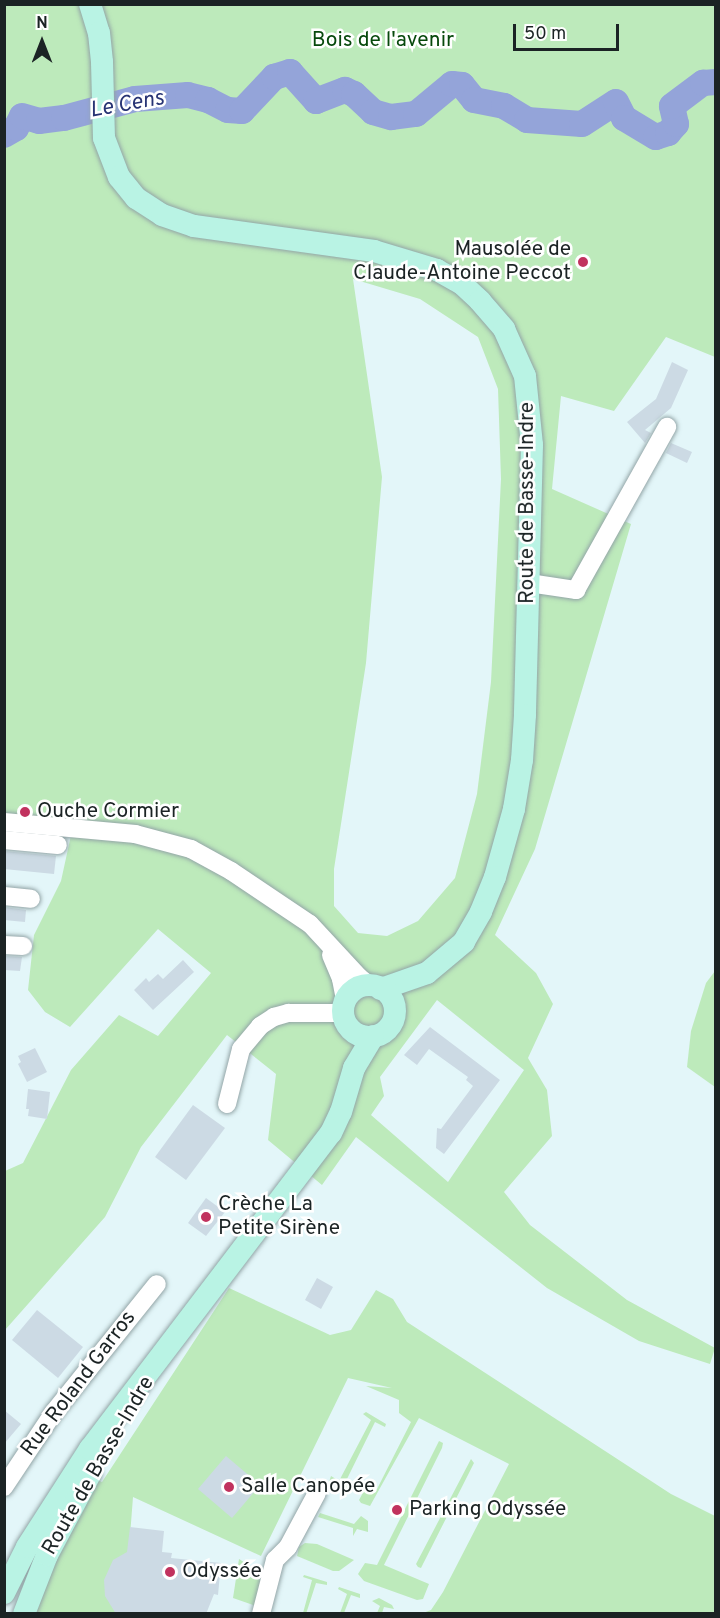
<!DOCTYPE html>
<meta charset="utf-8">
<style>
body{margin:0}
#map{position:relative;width:720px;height:1618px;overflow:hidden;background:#e3f6f9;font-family:Overpass,sans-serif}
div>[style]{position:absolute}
.green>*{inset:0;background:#bdeabb}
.river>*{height:26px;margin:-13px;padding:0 13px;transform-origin:13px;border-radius:13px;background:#94a4d9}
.building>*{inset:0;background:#ccdae4}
.roads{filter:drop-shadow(0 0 2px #93a5a7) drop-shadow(0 0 2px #93a5a7)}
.minor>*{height:18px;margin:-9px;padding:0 9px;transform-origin:9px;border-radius:9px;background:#fff}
.major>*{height:22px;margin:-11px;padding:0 11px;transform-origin:11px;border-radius:11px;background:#b9f3e4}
.major>.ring{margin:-11px;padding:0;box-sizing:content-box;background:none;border:22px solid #b9f3e4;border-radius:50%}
.dots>*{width:16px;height:16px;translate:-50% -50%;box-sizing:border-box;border:3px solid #fff;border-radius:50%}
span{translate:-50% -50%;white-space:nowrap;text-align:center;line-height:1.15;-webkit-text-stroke:5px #fff;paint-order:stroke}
.park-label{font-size:21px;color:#07490c}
.poi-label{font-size:21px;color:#1b2324}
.right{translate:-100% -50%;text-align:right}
.left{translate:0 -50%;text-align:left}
.street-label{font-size:21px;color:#1b2324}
.water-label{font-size:22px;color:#283474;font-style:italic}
.frame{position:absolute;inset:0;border:6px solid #1b2324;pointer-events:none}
.north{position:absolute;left:12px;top:12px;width:60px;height:60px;-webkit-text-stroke:4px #fff;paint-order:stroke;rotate:0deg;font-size:16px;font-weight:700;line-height:24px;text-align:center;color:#1b2324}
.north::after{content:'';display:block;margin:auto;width:21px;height:27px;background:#1b2324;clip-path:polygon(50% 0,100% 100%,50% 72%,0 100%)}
.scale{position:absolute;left:513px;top:24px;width:106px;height:27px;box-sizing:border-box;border:3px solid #1b2324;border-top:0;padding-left:8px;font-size:18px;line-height:21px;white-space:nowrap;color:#1b2324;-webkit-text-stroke:4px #fff;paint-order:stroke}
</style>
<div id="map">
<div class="green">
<div style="clip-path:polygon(evenodd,5px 5px,715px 5px,715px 357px,666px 337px,614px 411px,561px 396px,552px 489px,631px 524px,535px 849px,495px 935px,536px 973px,553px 1004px,528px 1058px,547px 1090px,552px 1136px,504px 1192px,530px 1225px,627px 1300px,715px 1348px,710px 1364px,639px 1341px,547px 1288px,356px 1137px,322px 1185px,268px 1140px,276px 1074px,227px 1035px,141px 1147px,105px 1217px,5px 1330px,5px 1171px,23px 1163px,71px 1070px,119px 1015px,158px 1036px,211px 973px,158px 929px,70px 1027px,45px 1012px,28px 990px,34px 935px,61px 881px,73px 826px,5px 815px,5px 5px,353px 279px,420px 299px,478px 337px,498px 389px,501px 479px,491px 682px,477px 794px,455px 878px,418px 921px,387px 936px,358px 933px,334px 906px,334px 869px,366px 663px,382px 477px,353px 279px,5px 5px,437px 1000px,524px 1070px,448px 1182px,371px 1115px,384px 1096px,380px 1077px,437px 1000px)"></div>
<div style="clip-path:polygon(715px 971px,715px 1087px,687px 1067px,691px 1031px,706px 983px)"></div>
<div style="clip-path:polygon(229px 1288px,330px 1335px,351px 1330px,376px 1290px,393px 1299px,407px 1322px,671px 1494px,715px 1516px,715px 1613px,423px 1613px,431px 1610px,443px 1592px,509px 1464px,419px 1418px,370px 1506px,361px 1503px,359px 1500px,365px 1489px,375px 1493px,411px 1422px,399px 1413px,399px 1400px,366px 1386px,392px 1388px,348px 1378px,261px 1556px,133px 1497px,124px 1614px,32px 1614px,38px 1595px,97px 1480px,102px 1482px)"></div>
<div style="clip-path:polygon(366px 1412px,386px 1424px,385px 1427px,375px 1422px,345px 1483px,353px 1491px,329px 1482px,331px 1476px,339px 1481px,371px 1420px,363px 1414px)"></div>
<div style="clip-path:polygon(439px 1441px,443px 1443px,442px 1448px,384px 1565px,429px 1584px,423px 1599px,417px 1600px,364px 1581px,358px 1574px,365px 1563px,377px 1565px)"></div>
<div style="clip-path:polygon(471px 1459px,474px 1463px,423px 1564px,421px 1568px,418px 1567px,416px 1564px)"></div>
<div style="clip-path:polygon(320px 1513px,354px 1524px,361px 1516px,368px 1521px,368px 1532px,357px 1529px,353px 1536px,353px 1528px,318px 1517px)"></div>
<div style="clip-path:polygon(305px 1543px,317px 1544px,354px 1560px,339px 1571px,333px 1571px,297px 1556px,299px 1547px)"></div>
<div style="clip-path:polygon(239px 1559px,258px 1571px,261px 1585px,256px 1606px,233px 1598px)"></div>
<div style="clip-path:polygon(304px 1575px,327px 1582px,327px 1585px,316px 1583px,306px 1614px,303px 1613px,312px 1580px,303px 1577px)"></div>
<div style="clip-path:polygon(339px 1587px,360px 1594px,360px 1598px,351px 1595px,344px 1613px,340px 1613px,347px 1594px,338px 1589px)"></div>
<div style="clip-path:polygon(379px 1598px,392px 1605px,394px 1609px,384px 1607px,382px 1613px,377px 1613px,380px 1606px,372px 1601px)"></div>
</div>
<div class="river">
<div style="left:4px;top:135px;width:14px;rotate:-30deg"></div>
<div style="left:16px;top:128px;width:13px;rotate:-63deg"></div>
<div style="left:22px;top:116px;width:18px;rotate:16deg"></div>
<div style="left:39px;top:121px;width:25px;rotate:-7deg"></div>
<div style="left:64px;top:118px;width:73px;rotate:-15deg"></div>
<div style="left:135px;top:99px;width:53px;rotate:-4.3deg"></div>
<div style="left:188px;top:95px;width:21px;rotate:14deg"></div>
<div style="left:208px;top:100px;width:22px;rotate:27deg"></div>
<div style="left:228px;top:110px;width:14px;rotate:4deg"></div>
<div style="left:242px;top:111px;width:47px;rotate:-46.7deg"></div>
<div style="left:274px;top:77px;width:17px;rotate:-17deg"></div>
<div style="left:290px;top:72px;width:39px;rotate:48deg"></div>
<div style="left:316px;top:101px;width:31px;rotate:-21deg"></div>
<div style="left:345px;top:90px;width:10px;rotate:24deg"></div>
<div style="left:354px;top:94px;width:26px;rotate:43deg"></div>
<div style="left:373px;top:112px;width:19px;rotate:16deg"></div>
<div style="left:391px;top:117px;width:25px;rotate:-7deg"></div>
<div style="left:416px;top:114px;width:47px;rotate:-39.8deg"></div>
<div style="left:452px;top:84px;width:10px;rotate:6deg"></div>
<div style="left:462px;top:85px;width:19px;rotate:51deg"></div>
<div style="left:474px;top:100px;width:31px;rotate:11deg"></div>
<div style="left:504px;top:106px;width:27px;rotate:31deg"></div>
<div style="left:527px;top:120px;width:55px;rotate:4.2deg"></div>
<div style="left:582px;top:124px;width:40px;rotate:-32.9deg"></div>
<div style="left:616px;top:102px;width:18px;rotate:63deg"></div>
<div style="left:624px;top:118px;width:37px;rotate:31deg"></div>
<div style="left:656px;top:137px;width:13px;rotate:-18deg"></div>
<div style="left:668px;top:133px;width:12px;rotate:-48deg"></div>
<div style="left:676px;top:124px;width:18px;rotate:-103deg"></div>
<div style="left:672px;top:106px;width:39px;rotate:-37deg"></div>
<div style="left:703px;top:83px;width:13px;rotate:-4deg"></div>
</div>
<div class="building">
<div style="clip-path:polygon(672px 362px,688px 370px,671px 408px,645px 430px,651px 433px,645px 443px,627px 422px,656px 399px)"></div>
<div style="clip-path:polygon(671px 443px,692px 452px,687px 463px,666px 453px)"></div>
<div style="clip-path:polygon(4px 851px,56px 856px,54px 874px,4px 869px)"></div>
<div style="clip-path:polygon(4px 907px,26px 910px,25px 922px,4px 920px)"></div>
<div style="clip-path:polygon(4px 956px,22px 957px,20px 971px,4px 970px)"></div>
<div style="clip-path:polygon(183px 960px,194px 972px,153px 1010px,134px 990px,146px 978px,149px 982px,158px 974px,163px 979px)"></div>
<div style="clip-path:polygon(430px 1027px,500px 1080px,444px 1154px,436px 1148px,437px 1128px,441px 1129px,473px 1086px,466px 1080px,468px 1077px,429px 1049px,417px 1065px,404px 1055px)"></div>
<div style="clip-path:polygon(35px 1048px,47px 1072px,27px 1082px,18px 1064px,21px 1062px,18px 1056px)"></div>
<div style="clip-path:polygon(28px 1089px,50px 1092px,47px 1119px,28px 1116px,29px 1109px,26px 1109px)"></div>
<div style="clip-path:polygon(193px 1105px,225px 1128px,186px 1180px,155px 1157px)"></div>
<div style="clip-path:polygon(206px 1198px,225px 1212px,206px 1236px,188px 1223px)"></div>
<div style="clip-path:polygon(317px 1278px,333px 1287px,321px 1309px,305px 1300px)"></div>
<div style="clip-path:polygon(37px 1310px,83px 1347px,58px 1378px,12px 1340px)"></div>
<div style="clip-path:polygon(4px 1410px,21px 1424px,4px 1444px)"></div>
<div style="clip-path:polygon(226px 1456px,260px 1485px,232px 1518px,198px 1489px)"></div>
<div style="clip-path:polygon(130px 1527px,164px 1531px,162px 1552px,172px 1553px,171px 1558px,221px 1563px,218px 1595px,214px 1594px,206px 1614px,116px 1614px,105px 1596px,104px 1580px,113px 1560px,127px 1552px)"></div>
</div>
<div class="roads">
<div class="minor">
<div style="left:529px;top:583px;width:48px;rotate:8.5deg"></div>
<div style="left:576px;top:590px;width:187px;rotate:-60.8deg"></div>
<div style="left:4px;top:822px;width:132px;rotate:5.2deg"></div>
<div style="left:135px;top:834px;width:58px;rotate:15deg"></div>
<div style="left:191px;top:849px;width:46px;rotate:28.8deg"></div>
<div style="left:231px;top:871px;width:95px;rotate:33.9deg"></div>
<div style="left:310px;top:924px;width:72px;rotate:47.2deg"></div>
<div style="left:359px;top:977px;width:14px;rotate:39deg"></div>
<div style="left:4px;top:840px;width:54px;rotate:5.3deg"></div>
<div style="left:4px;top:896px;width:27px;rotate:6deg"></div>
<div style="left:4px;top:945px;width:19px;rotate:3deg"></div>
<div style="left:331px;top:955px;width:26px;rotate:67deg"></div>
<div style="left:341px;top:979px;width:21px;rotate:79deg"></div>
<div style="left:227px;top:1104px;width:57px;rotate:-75.7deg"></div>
<div style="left:241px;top:1049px;width:30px;rotate:-50deg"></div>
<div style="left:260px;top:1026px;width:17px;rotate:-33deg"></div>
<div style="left:274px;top:1017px;width:15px;rotate:-16deg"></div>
<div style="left:288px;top:1013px;width:55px"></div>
<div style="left:4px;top:1487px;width:90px;rotate:-56.3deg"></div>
<div style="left:54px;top:1412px;width:164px;rotate:-51.2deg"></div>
<div style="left:261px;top:1614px;width:56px;rotate:-75.5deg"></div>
<div style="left:275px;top:1560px;width:18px;rotate:-45deg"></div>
<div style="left:288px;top:1547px;width:61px;rotate:-61.8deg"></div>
</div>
<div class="major">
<div style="left:90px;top:4px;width:30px;rotate:73deg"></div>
<div style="left:99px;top:33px;width:29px;rotate:84deg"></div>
<div style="left:102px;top:62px;width:76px;rotate:88.5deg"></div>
<div style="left:104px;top:138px;width:42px;rotate:69deg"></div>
<div style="left:119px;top:177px;width:27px;rotate:51deg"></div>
<div style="left:136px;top:198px;width:31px;rotate:33deg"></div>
<div style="left:162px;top:215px;width:34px;rotate:19deg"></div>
<div style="left:194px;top:226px;width:182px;rotate:7.9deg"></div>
<div style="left:374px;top:251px;width:66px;rotate:16.8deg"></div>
<div style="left:437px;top:270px;width:29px;rotate:29deg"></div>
<div style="left:462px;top:284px;width:25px;rotate:43deg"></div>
<div style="left:480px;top:301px;width:37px;rotate:49deg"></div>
<div style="left:504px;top:329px;width:51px;rotate:65.9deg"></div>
<div style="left:525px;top:376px;width:69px;rotate:84.2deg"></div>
<div style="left:532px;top:445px;width:270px;rotate:91.5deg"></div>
<div style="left:525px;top:715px;width:45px;rotate:93.8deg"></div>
<div style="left:522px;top:760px;width:50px;rotate:99.3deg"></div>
<div style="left:514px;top:809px;width:71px;rotate:105.6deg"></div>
<div style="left:495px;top:877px;width:38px;rotate:112deg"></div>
<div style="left:481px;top:912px;width:34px;rotate:120deg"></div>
<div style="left:464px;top:942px;width:48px;rotate:140deg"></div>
<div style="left:427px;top:973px;width:49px;rotate:160.8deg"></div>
<div class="ring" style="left:343px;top:985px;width:30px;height:30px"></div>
<div style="left:4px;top:1593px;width:51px;rotate:-63.4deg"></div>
<div style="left:27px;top:1547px;width:117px;rotate:-57.3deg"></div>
<div style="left:90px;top:1449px;width:397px;rotate:-52.7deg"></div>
<div style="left:331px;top:1133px;width:23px;rotate:-65deg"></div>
<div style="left:341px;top:1112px;width:46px;rotate:-73.5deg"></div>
<div style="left:354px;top:1068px;width:37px;rotate:-59deg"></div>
<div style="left:24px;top:1614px;width:63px;rotate:-68.7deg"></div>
<div style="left:47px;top:1555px;width:92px;rotate:-62deg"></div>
</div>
</div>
<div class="dots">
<div style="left:583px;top:262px;background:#c1325e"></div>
<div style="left:25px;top:812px;background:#c1325e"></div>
<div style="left:206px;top:1217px;background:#c1325e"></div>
<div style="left:229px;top:1487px;background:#c1325e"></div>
<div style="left:397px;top:1510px;background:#c1325e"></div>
<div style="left:170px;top:1572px;background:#c1325e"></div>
</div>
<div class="park-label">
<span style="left:383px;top:41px">Bois de l'avenir</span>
</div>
<div class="poi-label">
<span class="right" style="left:571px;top:262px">Mausolée de<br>Claude-Antoine Peccot</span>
<span class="left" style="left:37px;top:812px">Ouche Cormier</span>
<span class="left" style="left:218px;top:1217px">Crèche La<br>Petite Sirène</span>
<span class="left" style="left:241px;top:1487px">Salle Canopée</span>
<span class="left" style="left:409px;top:1510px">Parking Odyssée</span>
<span class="left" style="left:182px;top:1572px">Odyssée</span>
</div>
<div class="street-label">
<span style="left:528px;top:503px;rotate:-90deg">Route de Basse-Indre</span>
<span style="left:79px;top:1384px;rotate:-53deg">Rue Roland Garros</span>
<span style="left:99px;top:1466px;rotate:-60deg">Route de Basse-Indre</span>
</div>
<div class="water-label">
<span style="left:127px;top:105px;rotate:-10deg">Le Cens</span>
</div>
<div class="frame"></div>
<div class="north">N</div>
<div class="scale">50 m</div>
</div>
